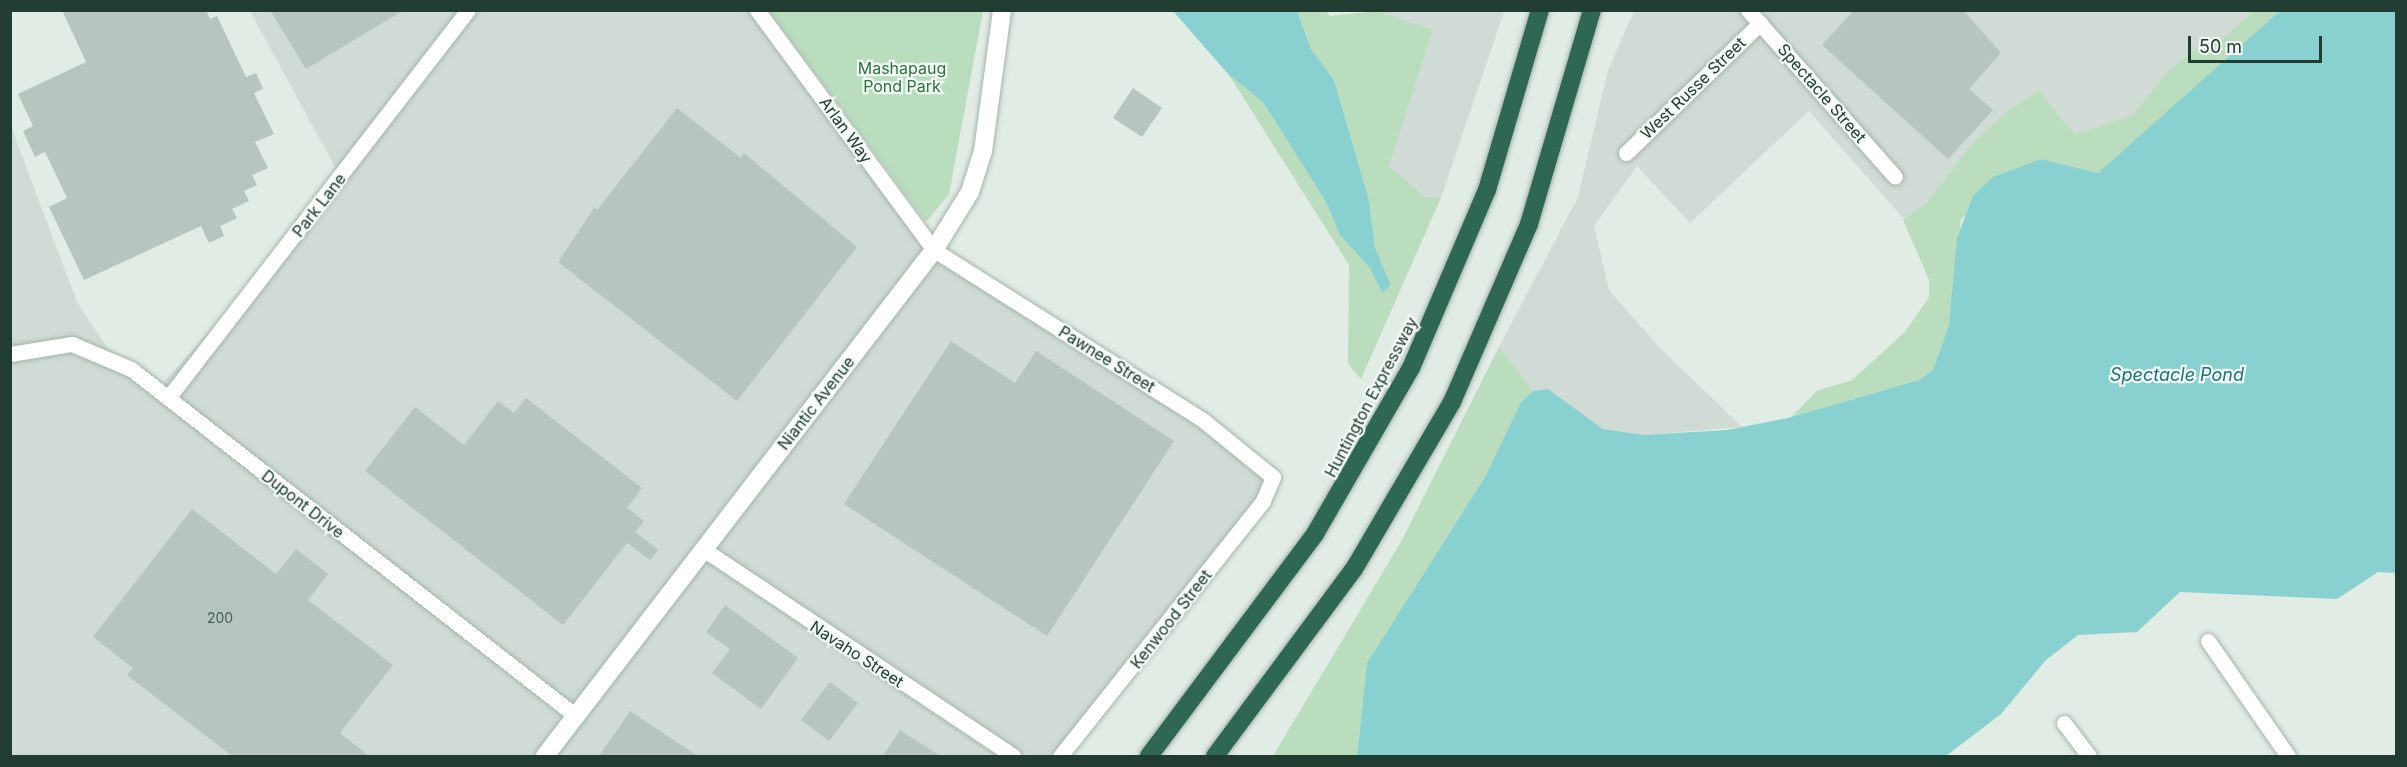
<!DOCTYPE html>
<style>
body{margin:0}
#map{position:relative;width:2407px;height:767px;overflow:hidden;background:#e1ece5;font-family:Inter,sans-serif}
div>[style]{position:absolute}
.built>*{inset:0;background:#cfdbd4}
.green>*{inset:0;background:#baddbe}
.water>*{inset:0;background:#89d0d0}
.building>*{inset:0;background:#b6c6be}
.roads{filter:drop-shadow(0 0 2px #a4b4ab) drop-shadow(0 0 2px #a4b4ab)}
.minor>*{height:15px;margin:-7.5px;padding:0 7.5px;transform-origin:7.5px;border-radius:7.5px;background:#fff}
.tertiary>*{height:18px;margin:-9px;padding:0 9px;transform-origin:9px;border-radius:9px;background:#fff}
.motorway>*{height:18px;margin:-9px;padding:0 9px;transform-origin:9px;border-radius:9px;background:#2e6854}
span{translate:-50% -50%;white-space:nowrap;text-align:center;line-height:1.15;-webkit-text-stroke:4.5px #f2f8f4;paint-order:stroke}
.number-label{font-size:14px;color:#465e54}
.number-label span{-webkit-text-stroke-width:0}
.park-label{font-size:16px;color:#2c733d}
.street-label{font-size:16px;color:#213c31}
.water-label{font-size:18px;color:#1c7578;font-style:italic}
.frame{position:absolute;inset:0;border:12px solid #213c31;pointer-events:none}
.scale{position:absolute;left:2188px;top:36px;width:134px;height:27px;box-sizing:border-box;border:3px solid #213c31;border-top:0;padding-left:8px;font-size:18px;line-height:21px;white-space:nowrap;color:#213c31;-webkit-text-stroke:4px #f2f8f4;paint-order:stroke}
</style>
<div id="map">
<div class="built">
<div style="clip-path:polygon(250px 11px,755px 11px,930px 247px,1248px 456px,1270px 486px,1059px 756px,11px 756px,10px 124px,77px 302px,108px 349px,162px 384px,343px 182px)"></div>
<div style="clip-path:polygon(1376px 11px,1504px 11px,1441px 198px,1423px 196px,1389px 166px,1433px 30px)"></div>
<div style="clip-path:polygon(1634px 11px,2254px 11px,2222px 40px,2191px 51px,2167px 72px,2133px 115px,2075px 136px,2039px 91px,1976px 140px,1926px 203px,1904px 219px,1809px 111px,1690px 223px,1637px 166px,1594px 226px,1609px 290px,1660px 348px,1742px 427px,1644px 435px,1603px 429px,1548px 389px,1533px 391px,1499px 347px,1578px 197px,1608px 70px)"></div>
</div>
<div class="green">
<div style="clip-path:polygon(769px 11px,983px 11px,949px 194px,926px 222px)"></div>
<div style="clip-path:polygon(1297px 11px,1326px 11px,1330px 16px,1376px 11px,1433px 30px,1389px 166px,1423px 196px,1441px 198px,1361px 379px,1348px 364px,1349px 265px,1229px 75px,1263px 102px,1326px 202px,1340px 235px,1370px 268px,1382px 293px,1391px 285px,1375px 248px,1369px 200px,1334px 80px,1311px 49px)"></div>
<div style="clip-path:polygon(2254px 11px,2281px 11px,2098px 173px,2041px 159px,1961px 219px,1949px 325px,1933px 370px,1919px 380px,1791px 417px,1817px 391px,1852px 380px,1905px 332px,1929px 297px,1929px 280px,1903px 220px,1926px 203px,1976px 140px,2009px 110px,2039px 91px,2075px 135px,2133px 115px,2167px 72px,2191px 51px,2222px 40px)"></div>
<div style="clip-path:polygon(1499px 347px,1533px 391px,1521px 402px,1485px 477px,1367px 663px,1357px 756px,1273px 756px,1402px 540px)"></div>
</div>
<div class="water">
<div style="clip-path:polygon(2281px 10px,2396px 11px,2396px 573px,2378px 572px,2337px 599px,2180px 592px,2137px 632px,2078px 635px,2046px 660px,2001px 714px,1946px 756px,1357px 756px,1367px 663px,1485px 477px,1521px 402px,1533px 391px,1548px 389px,1603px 429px,1644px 435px,1727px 430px,1788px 418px,1919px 380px,1933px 370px,1949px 325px,1957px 238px,1973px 196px,1993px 177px,2041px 159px,2098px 173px)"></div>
<div style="clip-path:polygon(1173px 11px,1297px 11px,1311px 49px,1334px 80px,1369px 200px,1375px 248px,1391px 285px,1382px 293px,1370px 268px,1340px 235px,1326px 202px,1263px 102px,1229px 75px)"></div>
</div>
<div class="building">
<div style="clip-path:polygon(62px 10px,206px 10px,210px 19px,217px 16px,246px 77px,256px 73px,263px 89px,254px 93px,274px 134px,255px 142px,268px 168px,252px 175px,257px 185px,244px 191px,249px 201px,232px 209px,237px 218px,220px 226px,224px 236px,209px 243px,201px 226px,84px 280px,49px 207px,67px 198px,45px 152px,35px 157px,23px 131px,33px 126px,18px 94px,86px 62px)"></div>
<div style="clip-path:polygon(270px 10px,404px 10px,306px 69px)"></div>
<div style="clip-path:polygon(1854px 10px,1963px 10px,2001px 53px,1969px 89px,1993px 110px,1948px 159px,1822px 45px)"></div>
<div style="clip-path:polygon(1133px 88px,1162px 108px,1142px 137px,1113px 118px)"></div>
<div style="clip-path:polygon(677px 108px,741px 158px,744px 153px,857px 247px,737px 401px,558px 262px,594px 208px,597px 210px)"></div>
<div style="clip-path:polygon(951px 341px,1015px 383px,1036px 351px,1174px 441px,1047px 636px,844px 504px)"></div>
<div style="clip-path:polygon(526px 398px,642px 488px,627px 508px,644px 521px,635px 532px,658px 550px,650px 560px,627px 543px,563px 625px,365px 471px,415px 407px,464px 445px,498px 401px,514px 413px)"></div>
<div style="clip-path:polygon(192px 509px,276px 574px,296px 549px,328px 574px,308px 600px,393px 665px,340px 733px,369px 756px,232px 756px,127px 675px,133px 668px,93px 637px)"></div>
<div style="clip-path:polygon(725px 605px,798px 658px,761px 709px,712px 673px,730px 649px,706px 632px)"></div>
<div style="clip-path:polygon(830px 682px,858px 703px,829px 741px,801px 720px)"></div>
<div style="clip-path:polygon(630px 711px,698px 756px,599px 756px)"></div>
<div style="clip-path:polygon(900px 730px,940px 756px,883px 756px)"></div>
</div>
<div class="roads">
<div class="minor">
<div style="left:757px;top:10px;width:298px;rotate:53.6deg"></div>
<div style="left:934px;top:250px;width:320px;rotate:32.3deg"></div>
<div style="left:1204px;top:421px;width:89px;rotate:39.1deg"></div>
<div style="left:1273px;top:477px;width:26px;rotate:113deg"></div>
<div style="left:1263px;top:501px;width:326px;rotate:128.5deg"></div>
<div style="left:1748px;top:10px;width:222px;rotate:48.6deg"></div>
<div style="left:1626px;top:153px;width:187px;rotate:-44.1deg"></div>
<div style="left:10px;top:354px;width:63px;rotate:-9.2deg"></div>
<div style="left:72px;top:344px;width:64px;rotate:23deg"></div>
<div style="left:131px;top:369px;width:564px;rotate:37.95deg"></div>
<div style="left:168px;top:398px;width:490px;rotate:-52.3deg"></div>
<div style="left:703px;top:549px;width:373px;rotate:33.7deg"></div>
<div style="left:2208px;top:641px;width:140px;rotate:55.2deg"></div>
<div style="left:2064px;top:723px;width:41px;rotate:52.9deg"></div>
</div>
<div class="tertiary">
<div style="left:545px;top:756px;width:638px;rotate:-52.45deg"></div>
<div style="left:934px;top:250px;width:68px;rotate:-58.2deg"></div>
<div style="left:970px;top:192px;width:43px;rotate:-72.4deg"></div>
<div style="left:983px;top:151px;width:142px;rotate:-82.3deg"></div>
</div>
<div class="motorway">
<div style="left:1149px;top:756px;width:277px;rotate:-53.2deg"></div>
<div style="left:1315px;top:534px;width:192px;rotate:-60deg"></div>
<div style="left:1411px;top:368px;width:194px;rotate:-66.9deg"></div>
<div style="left:1487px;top:190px;width:188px;rotate:-73.6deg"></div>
<div style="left:1215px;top:756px;width:233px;rotate:-53.4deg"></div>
<div style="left:1354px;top:569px;width:194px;rotate:-59.6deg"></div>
<div style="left:1452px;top:402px;width:194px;rotate:-66.6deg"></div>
<div style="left:1529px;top:224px;width:223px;rotate:-73.6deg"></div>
</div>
</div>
<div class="number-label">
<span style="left:220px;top:618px">200</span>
</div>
<div class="park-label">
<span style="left:902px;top:77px">Mashapaug<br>Pond Park</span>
</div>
<div class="street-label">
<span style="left:1693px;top:88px;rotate:-44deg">West Russe Street</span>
<span style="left:1822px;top:93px;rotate:49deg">Spectacle Street</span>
<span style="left:846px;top:130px;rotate:54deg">Arlan Way</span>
<span style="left:319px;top:205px;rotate:-52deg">Park Lane</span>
<span style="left:1107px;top:359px;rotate:32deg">Pawnee Street</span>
<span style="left:1371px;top:397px;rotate:-62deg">Huntington Expressway</span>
<span style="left:816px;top:403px;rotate:-52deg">Niantic Avenue</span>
<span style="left:303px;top:504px;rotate:38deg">Dupont Drive</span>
<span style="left:1171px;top:619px;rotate:-52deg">Kenwood Street</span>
<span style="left:857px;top:654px;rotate:33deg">Navaho Street</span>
</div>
<div class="water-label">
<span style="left:2177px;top:375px">Spectacle Pond</span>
</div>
<div class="frame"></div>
<div class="scale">50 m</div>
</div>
